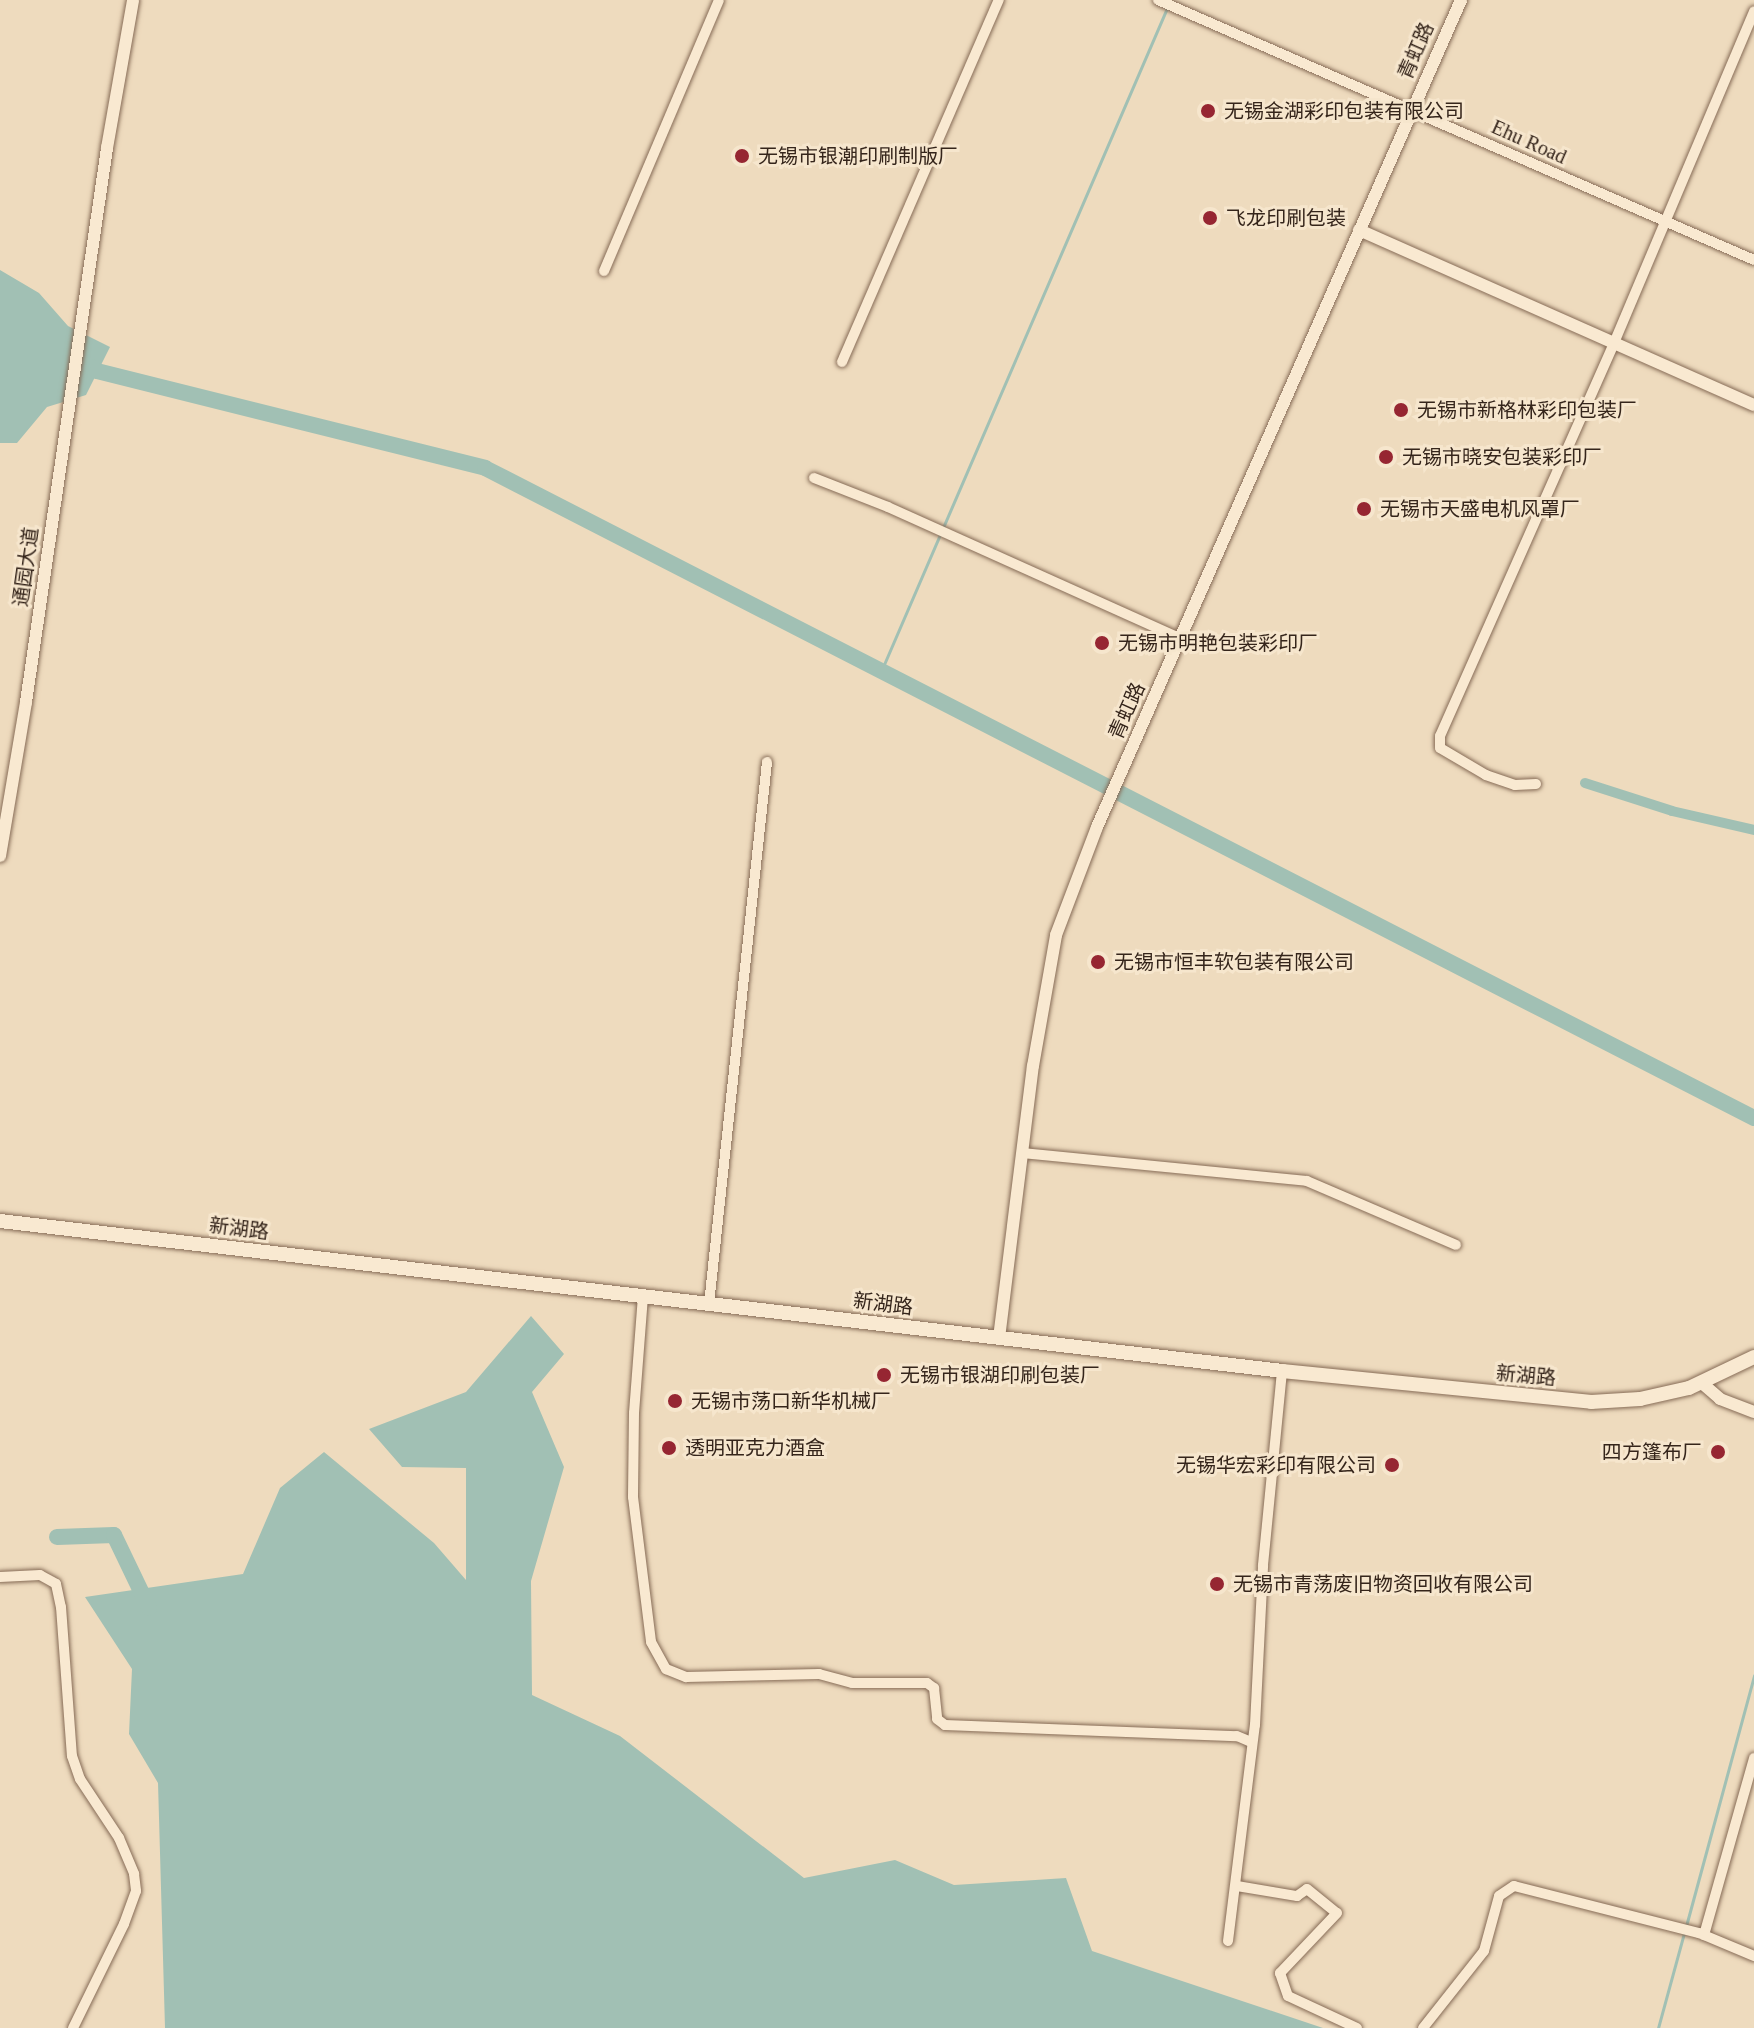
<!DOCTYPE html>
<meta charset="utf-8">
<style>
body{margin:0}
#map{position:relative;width:1754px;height:2028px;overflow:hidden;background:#eedbbe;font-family:"Times New Roman","Noto Sans SC",serif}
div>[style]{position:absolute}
.water>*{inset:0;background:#a1c0b4}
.stream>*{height:3px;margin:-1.5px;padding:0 1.5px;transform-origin:1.5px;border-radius:1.5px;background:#a1c0b4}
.canal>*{height:10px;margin:-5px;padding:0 5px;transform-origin:5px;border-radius:5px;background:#a1c0b4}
.river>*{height:16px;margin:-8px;padding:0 8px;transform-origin:8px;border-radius:8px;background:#a1c0b4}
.roads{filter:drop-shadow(0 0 2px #866b56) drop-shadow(0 0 2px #866b56)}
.minor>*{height:10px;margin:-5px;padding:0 5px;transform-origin:5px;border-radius:5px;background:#f9e9d1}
.tertiary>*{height:12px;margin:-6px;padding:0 6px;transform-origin:6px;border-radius:6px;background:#f9e9d1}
.secondary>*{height:14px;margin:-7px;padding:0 7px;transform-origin:7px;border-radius:7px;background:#f9e9d1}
.dots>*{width:22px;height:22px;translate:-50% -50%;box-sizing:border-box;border:4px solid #f6e6cd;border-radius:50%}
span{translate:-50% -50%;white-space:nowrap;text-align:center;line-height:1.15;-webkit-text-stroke:6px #f6e6cd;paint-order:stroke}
.street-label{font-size:20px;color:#35251b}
.poi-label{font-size:20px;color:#35251b}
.left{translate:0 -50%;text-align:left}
.right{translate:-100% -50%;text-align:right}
</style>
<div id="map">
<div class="water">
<div style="clip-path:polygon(0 270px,39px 293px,68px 326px,110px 347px,86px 395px,47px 407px,17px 443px,0 443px)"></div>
<div style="clip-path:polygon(531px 1316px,564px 1354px,532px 1392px,564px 1467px,531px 1581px,532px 1695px,620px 1736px,804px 1878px,895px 1860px,954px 1885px,1066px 1878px,1092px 1951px,1323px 2028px,165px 2028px,158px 1783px,129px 1734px,132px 1669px,85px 1597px,243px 1574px,280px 1488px,324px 1452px,434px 1543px,466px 1580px,466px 1468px,402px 1467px,369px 1429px,466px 1392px)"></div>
</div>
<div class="stream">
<div style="left:882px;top:669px;width:720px;rotate:-66.68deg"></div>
<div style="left:1686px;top:1926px;width:260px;rotate:-74.8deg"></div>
<div style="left:1658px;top:2028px;width:98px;rotate:-74.7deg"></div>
</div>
<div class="canal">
<div style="left:1585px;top:783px;width:91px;rotate:17.8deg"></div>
<div style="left:1672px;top:811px;width:84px;rotate:13deg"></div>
</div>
<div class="river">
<div style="left:80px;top:361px;width:20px;rotate:30deg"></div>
<div style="left:97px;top:371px;width:400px;rotate:14deg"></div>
<div style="left:485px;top:468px;width:1426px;rotate:27.12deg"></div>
<div style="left:57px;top:1537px;width:57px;rotate:-2deg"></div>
<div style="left:114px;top:1535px;width:81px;rotate:64.4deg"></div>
</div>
<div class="roads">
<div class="minor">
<div style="left:1158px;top:0;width:650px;rotate:23.57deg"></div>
<div style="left:604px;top:271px;width:294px;rotate:-67deg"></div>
<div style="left:842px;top:362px;width:395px;rotate:-66.6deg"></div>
<div style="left:814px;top:478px;width:79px;rotate:21.4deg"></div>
<div style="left:888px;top:507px;width:320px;rotate:24.2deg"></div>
<div style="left:1536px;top:784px;width:21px;rotate:177deg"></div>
<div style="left:1515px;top:785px;width:31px;rotate:-161deg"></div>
<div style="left:1486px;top:775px;width:53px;rotate:-149.6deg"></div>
<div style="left:1440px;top:748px;width:12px;rotate:-90deg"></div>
<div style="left:1440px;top:736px;width:430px;rotate:-66.1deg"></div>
<div style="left:1614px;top:343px;width:360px;rotate:-67.1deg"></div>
<div style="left:1022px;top:1153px;width:286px;rotate:5.6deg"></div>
<div style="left:1307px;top:1181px;width:162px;rotate:23.2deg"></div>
<div style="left:643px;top:1296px;width:117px;rotate:94.4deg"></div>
<div style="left:634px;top:1413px;width:84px;rotate:90.7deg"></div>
<div style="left:633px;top:1497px;width:146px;rotate:82.9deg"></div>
<div style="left:651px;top:1642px;width:31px;rotate:61deg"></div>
<div style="left:666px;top:1669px;width:22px;rotate:22deg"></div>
<div style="left:686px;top:1677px;width:133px;rotate:-1.3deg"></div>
<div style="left:819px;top:1674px;width:34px;rotate:15deg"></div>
<div style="left:852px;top:1683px;width:75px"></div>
<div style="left:927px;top:1683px;width:9px;rotate:36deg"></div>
<div style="left:934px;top:1688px;width:31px;rotate:84deg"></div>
<div style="left:937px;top:1719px;width:10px;rotate:37deg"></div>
<div style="left:945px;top:1725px;width:292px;rotate:2.2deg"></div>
<div style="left:1237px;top:1736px;width:15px;rotate:23deg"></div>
<div style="left:709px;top:1304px;width:545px;rotate:-83.89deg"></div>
<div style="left:0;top:1577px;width:40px;rotate:-2.9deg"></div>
<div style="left:40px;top:1575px;width:18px;rotate:29deg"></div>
<div style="left:56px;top:1584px;width:24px;rotate:78deg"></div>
<div style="left:61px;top:1607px;width:149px;rotate:85.8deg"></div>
<div style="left:72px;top:1756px;width:24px;rotate:71deg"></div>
<div style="left:80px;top:1779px;width:71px;rotate:56.5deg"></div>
<div style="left:119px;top:1838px;width:39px;rotate:67deg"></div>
<div style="left:134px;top:1874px;width:17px;rotate:83deg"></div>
<div style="left:136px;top:1891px;width:35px;rotate:110deg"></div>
<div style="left:124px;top:1924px;width:116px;rotate:116.1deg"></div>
<div style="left:1237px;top:1886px;width:61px;rotate:9.5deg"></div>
<div style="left:1297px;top:1896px;width:12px;rotate:-35deg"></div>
<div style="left:1307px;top:1889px;width:38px;rotate:39deg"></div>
<div style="left:1337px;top:1913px;width:83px;rotate:133.5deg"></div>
<div style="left:1280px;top:1973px;width:24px;rotate:71deg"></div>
<div style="left:1288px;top:1996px;width:76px;rotate:24.9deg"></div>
<div style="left:1704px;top:1935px;width:184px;rotate:-74.2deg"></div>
<div style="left:1228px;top:1941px;width:218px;rotate:-82.9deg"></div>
<div style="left:1255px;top:1725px;width:160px;rotate:-87.1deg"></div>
<div style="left:1263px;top:1565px;width:195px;rotate:-84.4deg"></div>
<div style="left:1423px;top:2028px;width:98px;rotate:-51.6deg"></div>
<div style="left:1484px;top:1951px;width:57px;rotate:-74.7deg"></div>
<div style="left:1499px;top:1896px;width:18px;rotate:-34deg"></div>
<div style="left:1514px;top:1886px;width:191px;rotate:14.3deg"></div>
<div style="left:1699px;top:1933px;width:60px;rotate:22.7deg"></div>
</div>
<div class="tertiary">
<div style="left:1359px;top:230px;width:432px;rotate:23.9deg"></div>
<div style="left:0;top:856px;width:156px;rotate:-80.4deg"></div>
<div style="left:26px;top:702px;width:560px;rotate:-81.68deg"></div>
<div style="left:107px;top:148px;width:150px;rotate:-80deg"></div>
<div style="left:999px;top:1338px;width:274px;rotate:-82.9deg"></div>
<div style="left:1033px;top:1066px;width:133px;rotate:-80deg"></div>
<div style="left:1056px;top:935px;width:116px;rotate:-69.2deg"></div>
<div style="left:1097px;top:827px;width:904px;rotate:-66.24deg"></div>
<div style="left:1703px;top:1384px;width:23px;rotate:41deg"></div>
<div style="left:1720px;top:1399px;width:36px;rotate:21deg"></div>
</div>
<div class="secondary">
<div style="left:0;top:1221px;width:1291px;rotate:6.67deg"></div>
<div style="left:1282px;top:1371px;width:311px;rotate:5.7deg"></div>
<div style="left:1591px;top:1402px;width:49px;rotate:-3.5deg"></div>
<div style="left:1640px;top:1399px;width:50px;rotate:-12.7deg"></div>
<div style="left:1689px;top:1388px;width:72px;rotate:-25.5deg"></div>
</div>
</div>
<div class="dots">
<div style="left:1208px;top:111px;background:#962632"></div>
<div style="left:742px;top:156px;background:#962632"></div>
<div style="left:1210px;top:218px;background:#962632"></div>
<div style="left:1401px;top:410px;background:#962632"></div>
<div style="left:1386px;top:457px;background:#962632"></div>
<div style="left:1364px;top:509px;background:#962632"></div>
<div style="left:1102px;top:643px;background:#962632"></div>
<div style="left:1098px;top:962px;background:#962632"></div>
<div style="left:884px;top:1375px;background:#962632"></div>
<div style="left:675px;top:1401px;background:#962632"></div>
<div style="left:669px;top:1448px;background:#962632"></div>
<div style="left:1718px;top:1452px;background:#962632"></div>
<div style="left:1392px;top:1465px;background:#962632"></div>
<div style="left:1217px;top:1584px;background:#962632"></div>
</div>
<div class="street-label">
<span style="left:1416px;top:51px;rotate:-66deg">青虹路</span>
<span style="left:1529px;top:142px;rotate:24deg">Ehu Road</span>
<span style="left:26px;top:567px;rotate:-82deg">通园大道</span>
<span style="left:1127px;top:711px;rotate:-66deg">青虹路</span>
<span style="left:239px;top:1229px;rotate:7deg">新湖路</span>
<span style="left:883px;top:1304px;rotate:7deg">新湖路</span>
<span style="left:1526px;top:1376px;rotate:5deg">新湖路</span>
</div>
<div class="poi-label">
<span class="left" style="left:1224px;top:111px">无锡金湖彩印包装有限公司</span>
<span class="left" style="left:758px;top:156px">无锡市银潮印刷制版厂</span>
<span class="left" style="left:1226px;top:218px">飞龙印刷包装</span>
<span class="left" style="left:1417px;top:410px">无锡市新格林彩印包装厂</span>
<span class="left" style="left:1402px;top:457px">无锡市晓安包装彩印厂</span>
<span class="left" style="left:1380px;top:509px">无锡市天盛电机风罩厂</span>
<span class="left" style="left:1118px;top:643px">无锡市明艳包装彩印厂</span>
<span class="left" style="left:1114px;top:962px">无锡市恒丰软包装有限公司</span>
<span class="left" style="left:900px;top:1375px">无锡市银湖印刷包装厂</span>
<span class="left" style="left:691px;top:1401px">无锡市荡口新华机械厂</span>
<span class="left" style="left:685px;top:1448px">透明亚克力酒盒</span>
<span class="right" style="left:1702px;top:1452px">四方篷布厂</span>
<span class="right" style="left:1376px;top:1465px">无锡华宏彩印有限公司</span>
<span class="left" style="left:1233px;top:1584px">无锡市青荡废旧物资回收有限公司</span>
</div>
</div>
